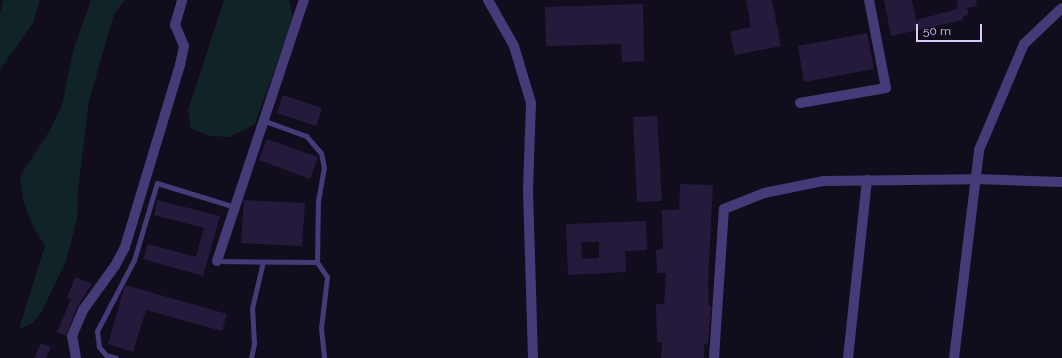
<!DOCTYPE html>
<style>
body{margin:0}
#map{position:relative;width:1062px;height:358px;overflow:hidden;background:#110d1c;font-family:Raleway,sans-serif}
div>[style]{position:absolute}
.green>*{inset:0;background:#102326}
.building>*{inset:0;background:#251a3c}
.service>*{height:5px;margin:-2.5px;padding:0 2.5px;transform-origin:2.5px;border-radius:2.5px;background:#453b78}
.minor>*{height:10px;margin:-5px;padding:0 5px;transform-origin:5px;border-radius:5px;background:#453b78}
.tertiary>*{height:10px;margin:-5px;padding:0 5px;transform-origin:5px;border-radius:5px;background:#453b78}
span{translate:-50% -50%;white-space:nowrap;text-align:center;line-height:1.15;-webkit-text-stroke:3px #110d1c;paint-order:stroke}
.scale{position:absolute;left:916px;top:24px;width:66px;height:18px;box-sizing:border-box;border:2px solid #d7cbfc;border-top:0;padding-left:5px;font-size:12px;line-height:14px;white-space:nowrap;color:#d7cbfc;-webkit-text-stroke:3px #110d1c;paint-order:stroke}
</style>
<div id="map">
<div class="green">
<div style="clip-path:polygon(3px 0,40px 0,33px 23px,0 70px,0 14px)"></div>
<div style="clip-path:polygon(91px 0,125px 0,114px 14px,89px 101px,78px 190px,77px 219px,66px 261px,42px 311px,33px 323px,19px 329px,45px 245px,34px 229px,24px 204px,20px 176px,50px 130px,62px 105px,73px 51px)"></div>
<div style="clip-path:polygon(224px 0,289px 0,293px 19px,255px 124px,230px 137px,211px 136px,191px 129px,188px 110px)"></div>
</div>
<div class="building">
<div style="clip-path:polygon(746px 0,772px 0,781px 46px,735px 55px,730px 32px,751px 27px)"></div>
<div style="clip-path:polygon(884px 0,912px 0,916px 20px,958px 9px,957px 0,976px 0,977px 6px,967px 8px,969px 15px,963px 16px,963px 20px,891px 36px)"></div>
<div style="clip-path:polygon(643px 4px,644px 61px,622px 62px,621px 44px,546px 46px,545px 7px)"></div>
<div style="clip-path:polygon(867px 33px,874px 69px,804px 82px,798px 46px)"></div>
<div style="clip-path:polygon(283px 95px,322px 108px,316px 126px,277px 113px)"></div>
<div style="clip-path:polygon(657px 116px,662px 201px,637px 202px,633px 117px)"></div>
<div style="clip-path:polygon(267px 139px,318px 157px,310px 179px,259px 160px)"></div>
<div style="clip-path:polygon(680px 184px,713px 185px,708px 283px,709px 306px,711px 306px,708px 344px,704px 344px,704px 358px,661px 358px,662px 343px,657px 342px,656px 304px,664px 304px,666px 273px,657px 273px,656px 250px,663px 249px,662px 210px,679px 210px)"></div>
<div style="clip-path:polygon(157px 200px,220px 216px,203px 276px,143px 259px,148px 244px,196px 257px,204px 228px,154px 215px)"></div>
<div style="clip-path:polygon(244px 200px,305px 203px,302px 246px,241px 243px)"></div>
<div style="clip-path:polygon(evenodd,646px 221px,647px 250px,625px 251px,626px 272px,568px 275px,566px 224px,646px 221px,581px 242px,599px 242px,599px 258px,582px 259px,581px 242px)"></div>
<div style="clip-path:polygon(75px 277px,92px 284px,77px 307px,66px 336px,57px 332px,71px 299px,67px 298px)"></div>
<div style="clip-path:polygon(125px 285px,227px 314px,222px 331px,146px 310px,133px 352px,108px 344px)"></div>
<div style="clip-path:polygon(41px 343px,51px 347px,46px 358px,34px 358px)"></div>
</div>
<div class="service">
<div style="left:217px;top:261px;width:100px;rotate:0.6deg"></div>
<div style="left:317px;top:262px;width:61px;rotate:-89.1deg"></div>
<div style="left:318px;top:201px;width:34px;rotate:-80deg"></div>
<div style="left:324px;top:168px;width:15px;rotate:-101deg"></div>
<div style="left:321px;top:153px;width:23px;rotate:-131deg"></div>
<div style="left:306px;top:136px;width:44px;rotate:-159.9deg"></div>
<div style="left:317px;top:262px;width:18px;rotate:56deg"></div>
<div style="left:327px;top:277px;width:51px;rotate:96.7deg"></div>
<div style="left:321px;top:328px;width:30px;rotate:84deg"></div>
<div style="left:116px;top:358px;width:10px;rotate:-163deg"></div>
<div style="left:106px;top:355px;width:11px;rotate:-131deg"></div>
<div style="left:99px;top:347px;width:16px;rotate:-97deg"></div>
<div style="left:97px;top:331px;width:80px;rotate:-62.5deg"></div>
<div style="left:134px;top:260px;width:80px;rotate:-73.4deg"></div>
<div style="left:157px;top:183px;width:82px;rotate:17.1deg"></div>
<div style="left:251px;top:358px;width:14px;rotate:-78deg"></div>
<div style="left:254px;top:344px;width:36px;rotate:-93deg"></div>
<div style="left:252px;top:308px;width:47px;rotate:-76.6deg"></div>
</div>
<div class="minor">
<div style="left:800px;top:103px;width:87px;rotate:-9.9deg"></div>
<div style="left:886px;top:88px;width:90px;rotate:-100.9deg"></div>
<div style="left:217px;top:261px;width:275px;rotate:-71.6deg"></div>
<div style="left:76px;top:358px;width:22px;rotate:-100deg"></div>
<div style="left:72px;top:336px;width:28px;rotate:-67deg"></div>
<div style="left:83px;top:310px;width:54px;rotate:-54deg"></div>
<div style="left:115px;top:266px;width:21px;rotate:-62deg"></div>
<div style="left:125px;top:247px;width:190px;rotate:-73.2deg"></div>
<div style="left:180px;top:65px;width:19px;rotate:-78deg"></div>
<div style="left:184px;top:46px;width:23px;rotate:-113deg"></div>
<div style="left:175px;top:25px;width:26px;rotate:-74deg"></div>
<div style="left:714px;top:358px;width:149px;rotate:-86.2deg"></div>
<div style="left:724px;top:209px;width:43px;rotate:-21.8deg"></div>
<div style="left:764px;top:193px;width:60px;rotate:-11.5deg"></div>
<div style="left:823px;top:181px;width:153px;rotate:-0.7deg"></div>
<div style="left:976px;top:179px;width:86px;rotate:2deg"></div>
<div style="left:848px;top:358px;width:179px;rotate:-83.9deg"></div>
<div style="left:954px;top:358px;width:209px;rotate:-83.1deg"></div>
<div style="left:979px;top:150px;width:115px;rotate:-67deg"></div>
<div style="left:1024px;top:44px;width:52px;rotate:-43.5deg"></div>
</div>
<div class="tertiary">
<div style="left:488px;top:0;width:53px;rotate:60.5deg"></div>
<div style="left:514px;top:46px;width:59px;rotate:73.4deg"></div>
<div style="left:531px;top:103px;width:87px;rotate:92deg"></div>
<div style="left:528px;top:190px;width:168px;rotate:88.3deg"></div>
</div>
<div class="scale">50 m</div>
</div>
